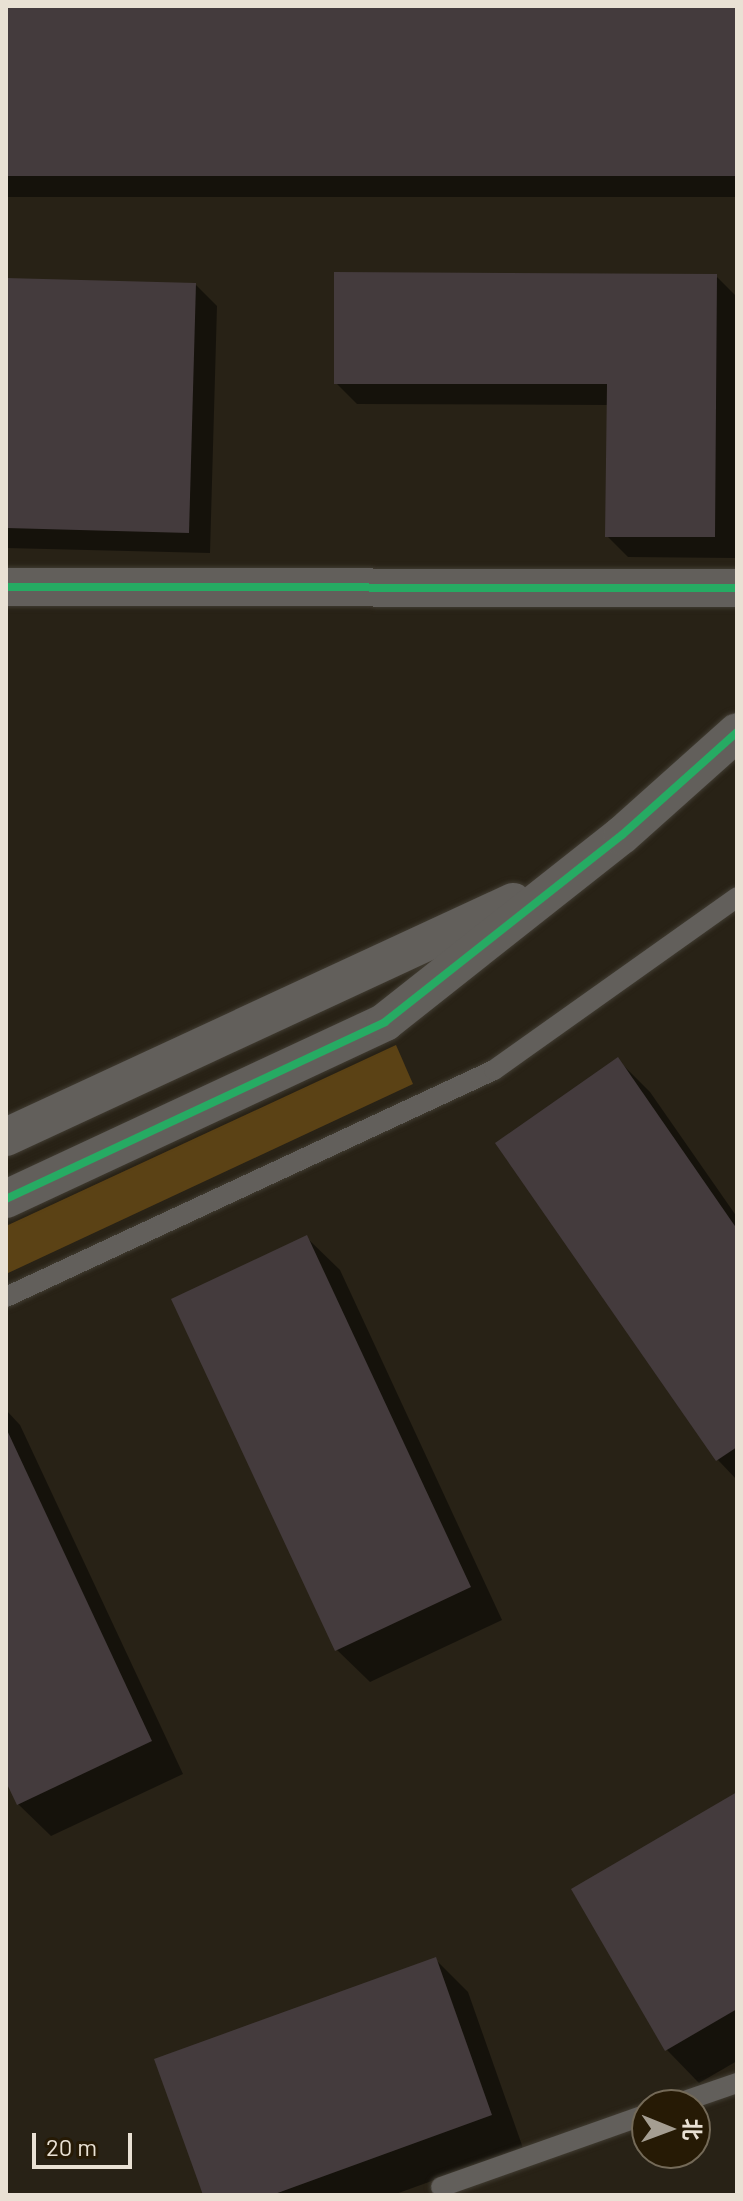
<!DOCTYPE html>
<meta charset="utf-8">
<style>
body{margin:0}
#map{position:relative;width:743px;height:2201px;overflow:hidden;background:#282216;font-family:Barlow,"Noto Sans SC",sans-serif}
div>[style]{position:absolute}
.forest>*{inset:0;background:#5b4215}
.shadow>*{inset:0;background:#0007}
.building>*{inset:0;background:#443b3d}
.roads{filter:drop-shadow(0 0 2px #413c32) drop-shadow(0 0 2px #413c32)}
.service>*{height:20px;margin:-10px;padding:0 10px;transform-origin:10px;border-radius:10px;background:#625f5b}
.minor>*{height:38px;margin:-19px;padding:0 19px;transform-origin:19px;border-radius:19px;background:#625f5b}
.cycleway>*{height:8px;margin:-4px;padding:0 4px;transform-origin:4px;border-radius:4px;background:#26ab63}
span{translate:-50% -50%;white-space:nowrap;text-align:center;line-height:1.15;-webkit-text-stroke:6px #261a05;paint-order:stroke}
.frame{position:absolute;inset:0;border:8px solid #e9e1d4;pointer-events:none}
.north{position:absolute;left:631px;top:2089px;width:80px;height:80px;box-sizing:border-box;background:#261a05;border:2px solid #746a58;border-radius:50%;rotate:91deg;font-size:22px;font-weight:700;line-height:32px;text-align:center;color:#e9e1d4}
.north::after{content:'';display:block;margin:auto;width:28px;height:36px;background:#a59e92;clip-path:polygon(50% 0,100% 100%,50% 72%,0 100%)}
.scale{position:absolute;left:32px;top:2133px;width:100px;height:36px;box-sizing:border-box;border:4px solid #e9e1d4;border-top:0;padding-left:10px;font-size:24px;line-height:28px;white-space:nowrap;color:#e9e1d4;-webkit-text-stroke:6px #261a05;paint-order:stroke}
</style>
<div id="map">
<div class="forest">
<div style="clip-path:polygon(396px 1045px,413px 1084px,6px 1274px,6px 1226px)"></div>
</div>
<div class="shadow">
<div style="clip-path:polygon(6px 6px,737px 6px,737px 197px,6px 197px)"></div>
<div style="clip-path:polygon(716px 276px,737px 297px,736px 558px,628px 557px,607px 536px,609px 405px,357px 404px,336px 383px)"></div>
<div style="clip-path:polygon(6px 280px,196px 285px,217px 306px,210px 553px,6px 548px)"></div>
<div style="clip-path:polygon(618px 1060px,650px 1092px,737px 1217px,737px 1480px,718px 1460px,498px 1144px)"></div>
<div style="clip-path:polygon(307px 1238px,340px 1270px,502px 1620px,370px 1682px,337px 1650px)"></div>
<div style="clip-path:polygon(6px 1410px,20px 1425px,183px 1774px,51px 1836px,18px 1804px,6px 1777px)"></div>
<div style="clip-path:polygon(737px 1794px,737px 2061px,699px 2083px,667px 2050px)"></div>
<div style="clip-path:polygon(435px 1959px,468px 1992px,523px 2148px,393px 2195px,205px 2195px)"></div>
</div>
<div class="building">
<div style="clip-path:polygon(6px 6px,737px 6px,737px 176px,6px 176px)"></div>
<div style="clip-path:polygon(334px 272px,717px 274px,715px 537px,605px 537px,607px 384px,334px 384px)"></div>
<div style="clip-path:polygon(6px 278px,196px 283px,189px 533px,6px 528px)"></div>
<div style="clip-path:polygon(618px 1057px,737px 1229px,737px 1447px,716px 1461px,495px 1143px)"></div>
<div style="clip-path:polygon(307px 1235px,471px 1587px,335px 1651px,171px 1299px)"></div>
<div style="clip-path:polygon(6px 1428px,152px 1741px,17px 1805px,6px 1782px)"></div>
<div style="clip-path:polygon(737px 1792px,737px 2009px,665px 2051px,571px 1889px)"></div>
<div style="clip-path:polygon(436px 1957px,492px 2115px,272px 2195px,203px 2195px,154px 2059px)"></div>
</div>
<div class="roads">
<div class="service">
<div style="left:6px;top:1297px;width:538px;rotate:-24.95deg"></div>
<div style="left:494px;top:1070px;width:298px;rotate:-35.4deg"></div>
<div style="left:673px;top:2105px;width:68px;rotate:-19deg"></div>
<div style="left:441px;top:2187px;width:219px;rotate:-19.5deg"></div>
</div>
<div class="minor">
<div style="left:6px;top:587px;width:731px;rotate:0.08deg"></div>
<div style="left:6px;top:1137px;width:559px;rotate:-24.87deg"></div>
<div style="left:6px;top:1199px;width:418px;rotate:-25deg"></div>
<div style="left:385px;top:1022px;width:302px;rotate:-38.3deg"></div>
<div style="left:622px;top:835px;width:154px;rotate:-41.8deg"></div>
</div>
</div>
<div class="cycleway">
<div style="left:6px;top:587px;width:731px;rotate:0.08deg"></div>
<div style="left:6px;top:1199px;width:418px;rotate:-25deg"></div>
<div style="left:385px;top:1022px;width:302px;rotate:-38.3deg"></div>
<div style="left:622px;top:835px;width:154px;rotate:-41.8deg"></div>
</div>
<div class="frame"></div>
<div class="north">北</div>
<div class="scale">20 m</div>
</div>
